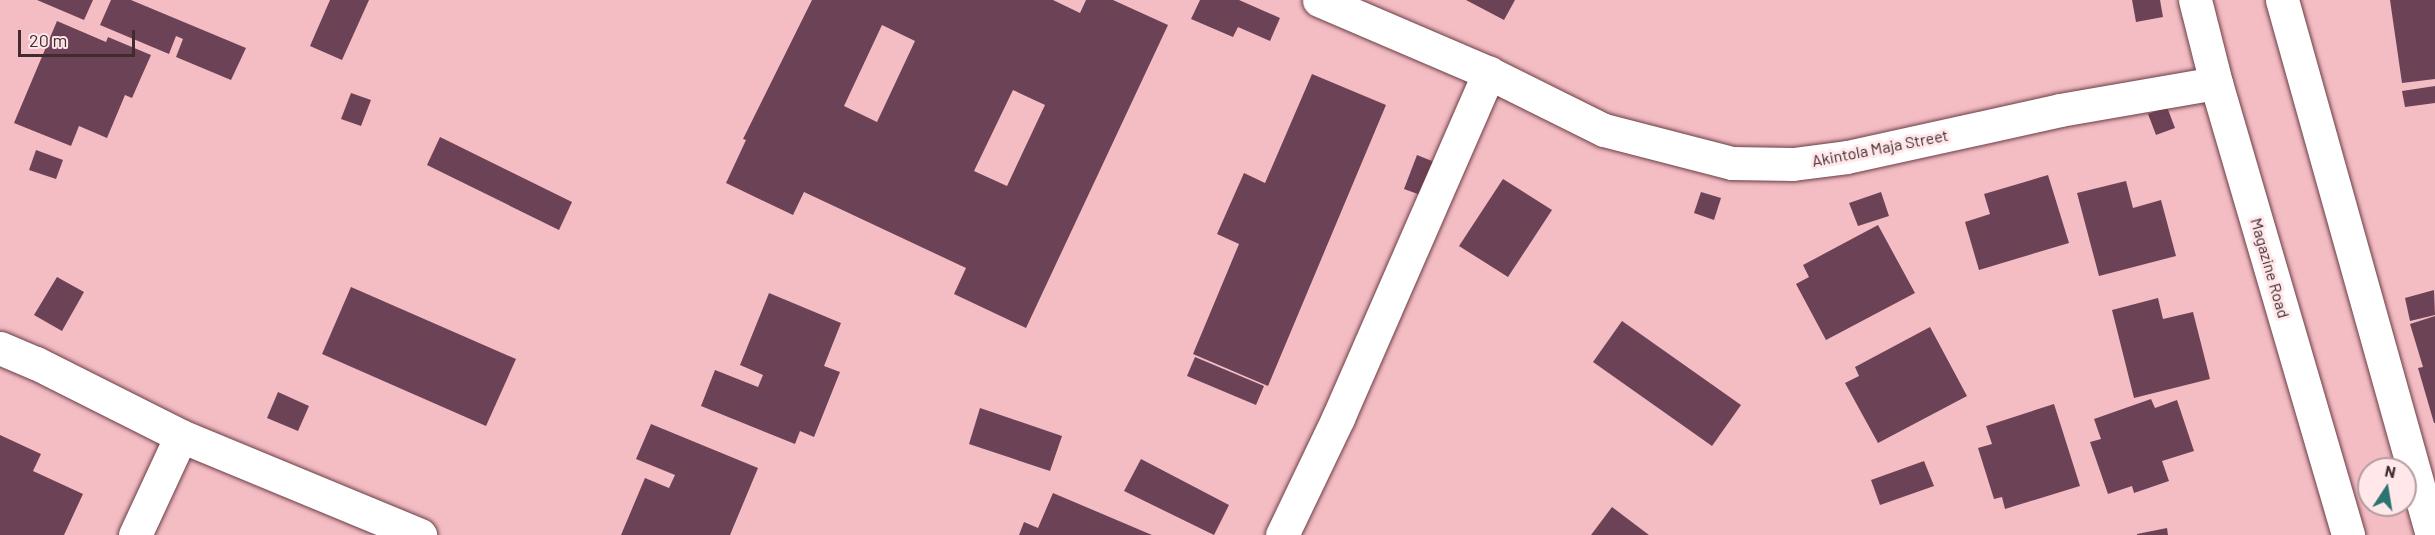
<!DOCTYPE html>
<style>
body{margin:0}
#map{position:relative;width:2435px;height:535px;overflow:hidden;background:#f4bdc4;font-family:Barlow,sans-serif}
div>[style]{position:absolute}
.building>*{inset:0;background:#6c4257}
.roads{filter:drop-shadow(0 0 2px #6b3e46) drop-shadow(0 0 2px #6b3e46)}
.minor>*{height:33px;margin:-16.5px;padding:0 16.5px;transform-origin:16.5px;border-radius:16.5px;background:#fff}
.major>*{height:33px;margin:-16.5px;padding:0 16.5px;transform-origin:16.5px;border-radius:16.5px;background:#fff}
span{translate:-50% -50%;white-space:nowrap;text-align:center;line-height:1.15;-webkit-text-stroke:6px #ffe7ea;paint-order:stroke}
.street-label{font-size:16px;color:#402b2e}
.north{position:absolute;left:2357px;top:457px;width:60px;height:60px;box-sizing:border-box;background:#ffe7ea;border:2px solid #b39c9f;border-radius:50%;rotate:12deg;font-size:16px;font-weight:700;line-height:24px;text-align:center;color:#402b2e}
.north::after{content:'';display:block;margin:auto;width:21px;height:27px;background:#2b7470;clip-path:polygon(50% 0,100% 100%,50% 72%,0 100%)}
.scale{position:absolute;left:18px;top:30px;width:117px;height:27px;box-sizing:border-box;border:3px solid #402b2e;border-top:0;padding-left:8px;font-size:18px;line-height:21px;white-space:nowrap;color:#402b2e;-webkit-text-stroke:4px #ffe7ea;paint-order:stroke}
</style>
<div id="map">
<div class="building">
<div style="clip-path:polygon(37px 0,93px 0,84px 20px)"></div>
<div style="clip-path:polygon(111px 0,131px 0,246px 48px,231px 80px,176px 57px,183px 39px,176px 36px,169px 54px,100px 25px)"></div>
<div style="clip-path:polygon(330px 0,369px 0,342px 60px,310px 46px)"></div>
<div style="clip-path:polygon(evenodd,812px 0,1053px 0,1080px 13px,1086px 0,1113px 0,1168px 25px,1026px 328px,954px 294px,966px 268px,804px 192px,793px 215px,726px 183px,746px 140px,743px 139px,812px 0,882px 25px,915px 41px,877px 122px,844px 106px,882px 25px,812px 0,1013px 90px,1045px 105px,1007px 186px,974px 171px,1013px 90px)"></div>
<div style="clip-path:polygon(1200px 0,1239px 0,1280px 18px,1270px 41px,1238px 27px,1233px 37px,1191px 19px)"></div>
<div style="clip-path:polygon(1466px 0,1515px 0,1504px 20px)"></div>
<div style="clip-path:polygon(2132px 0,2160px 0,2163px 17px,2136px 22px)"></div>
<div style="clip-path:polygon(2390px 0,2435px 0,2435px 79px,2402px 83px)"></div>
<div style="clip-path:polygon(57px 21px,106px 42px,108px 37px,151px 55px,132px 98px,125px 95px,107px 138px,79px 126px,71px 146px,14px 123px)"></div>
<div style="clip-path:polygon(1312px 74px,1386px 105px,1268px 386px,1193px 354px,1239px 244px,1217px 234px,1244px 173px,1265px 183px)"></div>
<div style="clip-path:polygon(2435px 86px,2435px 103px,2405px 107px,2402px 91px)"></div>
<div style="clip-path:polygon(351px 93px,371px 100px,361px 126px,341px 119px)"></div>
<div style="clip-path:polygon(2167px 107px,2175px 128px,2156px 135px,2148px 114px)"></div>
<div style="clip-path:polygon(440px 137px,572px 202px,559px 230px,427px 165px)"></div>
<div style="clip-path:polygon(36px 150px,63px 160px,56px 179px,29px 170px)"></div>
<div style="clip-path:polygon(1417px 155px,1442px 165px,1429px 198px,1404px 189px)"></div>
<div style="clip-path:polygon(2048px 175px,2069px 243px,1979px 270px,1965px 222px,1990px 214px,1984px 194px)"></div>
<div style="clip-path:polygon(1503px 179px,1552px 210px,1508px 277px,1459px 246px)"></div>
<div style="clip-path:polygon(2126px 181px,2133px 208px,2161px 200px,2176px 256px,2099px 276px,2077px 193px)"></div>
<div style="clip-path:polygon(1701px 192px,1721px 198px,1714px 220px,1694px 213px)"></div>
<div style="clip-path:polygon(1881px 192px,1889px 216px,1858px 226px,1849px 203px)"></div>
<div style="clip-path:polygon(1878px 225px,1915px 293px,1826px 340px,1796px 284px,1809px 277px,1803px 265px)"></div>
<div style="clip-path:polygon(57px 277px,84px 292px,62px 331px,34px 315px)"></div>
<div style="clip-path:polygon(351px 287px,516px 359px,486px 426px,322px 354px)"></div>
<div style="clip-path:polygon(2434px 290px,2435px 315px,2410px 321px,2405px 298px)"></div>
<div style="clip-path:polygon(769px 293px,841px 323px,824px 366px,840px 372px,814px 437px,800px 431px,795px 444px,701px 406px,715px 370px,758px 387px,763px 375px,740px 365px)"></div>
<div style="clip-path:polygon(2158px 298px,2163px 319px,2193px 312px,2210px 379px,2134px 398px,2112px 310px)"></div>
<div style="clip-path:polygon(2435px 316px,2435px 423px,2434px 423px,2418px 368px,2423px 367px,2410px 324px)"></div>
<div style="clip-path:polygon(1622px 321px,1741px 405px,1712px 446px,1593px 362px)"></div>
<div style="clip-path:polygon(1930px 327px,1967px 396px,1878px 443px,1845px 383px,1859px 376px,1855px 367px)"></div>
<div style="clip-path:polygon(1195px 357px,1264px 386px,1256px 405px,1187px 376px)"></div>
<div style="clip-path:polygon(278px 392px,309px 406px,298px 431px,267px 418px)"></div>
<div style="clip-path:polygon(2151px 399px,2155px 408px,2177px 400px,2194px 451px,2162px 461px,2169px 481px,2134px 493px,2132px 486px,2108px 494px,2090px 442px,2101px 439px,2094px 419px)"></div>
<div style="clip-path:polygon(2054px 404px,2080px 486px,2005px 509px,2002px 497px,1994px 499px,1978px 448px,1992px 444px,1986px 426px)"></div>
<div style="clip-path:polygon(980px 408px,1062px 436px,1050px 471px,969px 444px)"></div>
<div style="clip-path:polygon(651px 424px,758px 468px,730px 535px,621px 535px,645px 478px,669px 488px,675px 475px,636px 459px)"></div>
<div style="clip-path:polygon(0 435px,41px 454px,33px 471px,83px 494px,64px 535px,0 535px)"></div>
<div style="clip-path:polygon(1141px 459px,1229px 505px,1214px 535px,1124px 491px)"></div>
<div style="clip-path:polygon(1924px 461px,1934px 486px,1880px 505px,1871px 480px)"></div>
<div style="clip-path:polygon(1053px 493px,1152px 535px,1019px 535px,1024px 522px,1038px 528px)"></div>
<div style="clip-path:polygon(1612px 507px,1649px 535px,1591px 535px)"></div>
<div style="clip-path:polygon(2167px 528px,2168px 535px,2137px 535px,2137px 534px)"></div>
</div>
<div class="roads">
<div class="minor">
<div style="left:1319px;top:0;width:185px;rotate:23.2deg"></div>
<div style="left:1489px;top:73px;width:128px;rotate:26.4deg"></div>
<div style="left:1604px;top:130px;width:132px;rotate:14.5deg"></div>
<div style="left:1732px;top:163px;width:61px;rotate:0.9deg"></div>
<div style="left:1793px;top:164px;width:54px;rotate:-7.4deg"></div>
<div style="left:1847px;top:157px;width:218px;rotate:-12.4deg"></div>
<div style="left:2060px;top:110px;width:158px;rotate:-9.8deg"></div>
<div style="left:0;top:348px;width:39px;rotate:23deg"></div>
<div style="left:36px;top:363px;width:162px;rotate:26.7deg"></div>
<div style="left:181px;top:436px;width:259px;rotate:22.5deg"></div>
<div style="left:135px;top:535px;width:109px;rotate:-65.1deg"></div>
<div style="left:1282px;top:535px;width:130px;rotate:-64.4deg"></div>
<div style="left:1338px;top:418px;width:377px;rotate:-66.4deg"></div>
</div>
<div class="major">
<div style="left:2195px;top:0;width:86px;rotate:75.8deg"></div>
<div style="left:2216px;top:83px;width:471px;rotate:73.7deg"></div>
<div style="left:2282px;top:0;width:556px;rotate:74.34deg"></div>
</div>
</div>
<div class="street-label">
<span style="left:1880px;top:148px;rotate:-11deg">Akintola Maja Street</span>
<span style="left:2270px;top:268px;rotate:74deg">Magazine Road</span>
</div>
<div class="north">N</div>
<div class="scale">20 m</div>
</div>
